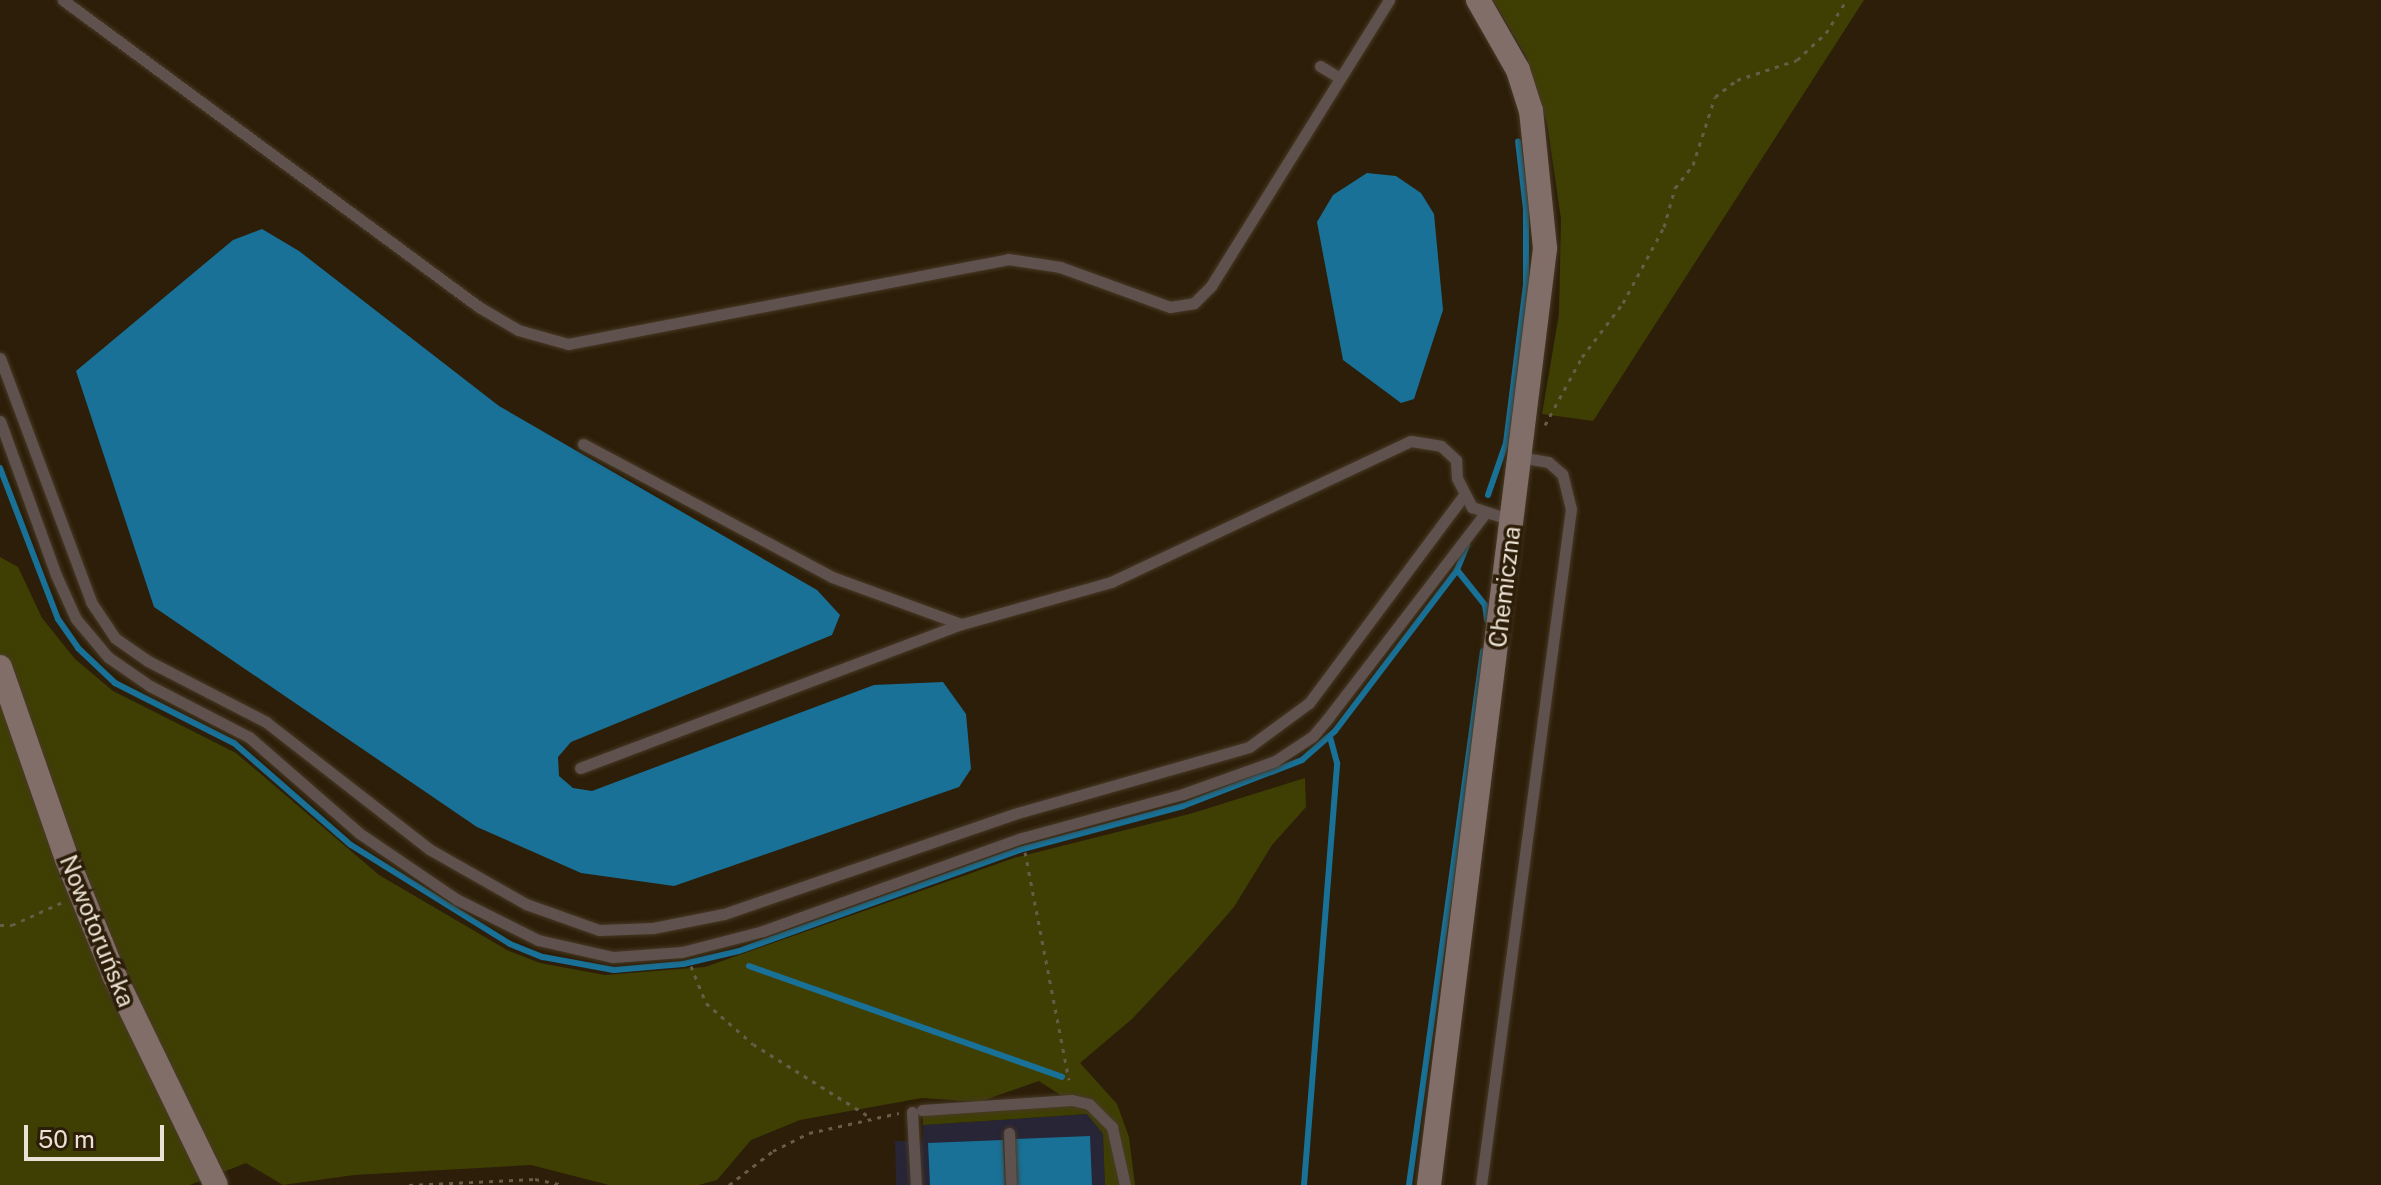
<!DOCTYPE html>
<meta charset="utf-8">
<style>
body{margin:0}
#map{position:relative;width:2381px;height:1185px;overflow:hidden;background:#2c1e08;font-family:"Public Sans",sans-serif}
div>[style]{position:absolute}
.industrial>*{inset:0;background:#272536}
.green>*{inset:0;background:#3f3f04}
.water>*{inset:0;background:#197198}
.stream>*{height:6px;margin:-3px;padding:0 3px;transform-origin:3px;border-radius:3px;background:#197198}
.path>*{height:3px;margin-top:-1.5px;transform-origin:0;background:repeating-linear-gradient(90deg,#685b48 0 4px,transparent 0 10px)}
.roads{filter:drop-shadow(0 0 2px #473925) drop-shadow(0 0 2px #473925)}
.lane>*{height:11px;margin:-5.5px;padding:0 5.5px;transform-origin:5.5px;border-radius:5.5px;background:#5f524e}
.secondary>*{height:24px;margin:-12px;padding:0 12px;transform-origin:12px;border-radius:12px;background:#826e68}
span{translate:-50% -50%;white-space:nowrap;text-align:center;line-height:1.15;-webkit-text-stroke:7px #2c1e08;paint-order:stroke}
.street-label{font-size:24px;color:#ebe1d4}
.scale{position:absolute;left:24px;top:1125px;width:140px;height:36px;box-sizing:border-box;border:4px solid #ebe1d4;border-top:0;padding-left:10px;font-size:24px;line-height:28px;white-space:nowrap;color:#ebe1d4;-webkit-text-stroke:6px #2c1e08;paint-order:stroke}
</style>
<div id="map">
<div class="industrial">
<div style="clip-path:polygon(1087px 1114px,1103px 1134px,1105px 1185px,896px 1185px,895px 1141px,923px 1141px,923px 1125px)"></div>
</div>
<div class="green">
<div style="clip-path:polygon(1493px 0,1864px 0,1593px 421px,1542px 414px,1559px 314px,1561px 219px,1547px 123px,1526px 56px)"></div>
<div style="clip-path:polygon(0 557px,18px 567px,42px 618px,75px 659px,113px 691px,236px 753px,379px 875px,507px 950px,540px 963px,605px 975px,705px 967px,1014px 858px,1193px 813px,1305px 778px,1306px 807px,1272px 845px,1234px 907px,1192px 955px,1132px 1019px,1080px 1063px,1117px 1104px,1129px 1137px,1135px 1185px,1105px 1185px,1103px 1134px,1087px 1114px,923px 1125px,923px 1114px,1062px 1096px,1039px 1081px,979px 1102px,922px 1098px,800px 1120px,751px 1140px,717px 1180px,699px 1185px,609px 1185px,531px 1165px,354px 1175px,283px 1185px,246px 1163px,190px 1185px,0 1185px)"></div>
</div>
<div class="water">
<div style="clip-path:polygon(1367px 173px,1396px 176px,1421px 193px,1434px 214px,1443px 310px,1414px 399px,1401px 403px,1343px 360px,1317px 222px,1333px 195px)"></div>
<div style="clip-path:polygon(262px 229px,299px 251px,499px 406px,817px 590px,840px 615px,832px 635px,571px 742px,558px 757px,559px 776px,573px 788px,592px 791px,874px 685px,943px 682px,966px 714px,971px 769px,959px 787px,674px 886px,581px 873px,477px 827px,154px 607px,76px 371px,233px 240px)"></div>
<div style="clip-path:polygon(1090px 1136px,1092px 1185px,1017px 1185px,1015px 1139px)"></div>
<div style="clip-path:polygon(1003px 1140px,1005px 1185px,930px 1185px,928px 1143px)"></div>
</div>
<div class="stream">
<div style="left:0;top:468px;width:162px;rotate:69deg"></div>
<div style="left:58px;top:619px;width:35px;rotate:55deg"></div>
<div style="left:78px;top:648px;width:51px;rotate:43.4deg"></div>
<div style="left:115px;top:683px;width:133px;rotate:26.8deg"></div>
<div style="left:234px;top:743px;width:155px;rotate:41.1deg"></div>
<div style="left:351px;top:845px;width:187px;rotate:31.9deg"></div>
<div style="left:510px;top:944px;width:35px;rotate:22deg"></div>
<div style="left:543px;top:957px;width:72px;rotate:10.4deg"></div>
<div style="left:614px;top:970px;width:69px;rotate:-5deg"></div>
<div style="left:683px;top:964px;width:57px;rotate:-13.1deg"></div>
<div style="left:739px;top:951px;width:298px;rotate:-19.8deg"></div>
<div style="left:1019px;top:850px;width:170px;rotate:-15deg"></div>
<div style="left:1183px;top:806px;width:128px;rotate:-21.1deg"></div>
<div style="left:1302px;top:760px;width:44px;rotate:-41.3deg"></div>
<div style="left:1335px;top:731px;width:202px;rotate:-52.8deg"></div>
<div style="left:1457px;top:570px;width:27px;rotate:-68deg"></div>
<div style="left:1488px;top:495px;width:55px;rotate:-70.9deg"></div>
<div style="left:1506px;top:443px;width:159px;rotate:-82.8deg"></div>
<div style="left:1526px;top:285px;width:76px;rotate:-90deg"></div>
<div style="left:1526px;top:209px;width:68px;rotate:-96.7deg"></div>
<div style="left:1457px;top:570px;width:45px;rotate:51.3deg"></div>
<div style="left:1485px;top:605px;width:15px;rotate:82deg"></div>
<div style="left:749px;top:966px;width:332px;rotate:19.5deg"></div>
<div style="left:1304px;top:1185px;width:423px;rotate:-85.5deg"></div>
<div style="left:1337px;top:763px;width:27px;rotate:-105deg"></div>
<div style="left:1409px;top:1185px;width:539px;rotate:-82.11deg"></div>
</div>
<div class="path">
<div style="left:1545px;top:425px;width:77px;rotate:-61.4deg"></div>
<div style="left:1582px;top:357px;width:68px;rotate:-52.8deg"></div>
<div style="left:1623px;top:303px;width:86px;rotate:-61.7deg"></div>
<div style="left:1664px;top:227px;width:41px;rotate:-74.2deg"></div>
<div style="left:1675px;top:188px;width:29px;rotate:-52deg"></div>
<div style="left:1693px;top:165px;width:71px;rotate:-72.1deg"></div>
<div style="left:1715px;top:97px;width:28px;rotate:-38deg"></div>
<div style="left:1737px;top:80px;width:63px;rotate:-18.4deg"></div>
<div style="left:1797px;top:60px;width:40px;rotate:-43deg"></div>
<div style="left:1826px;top:33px;width:39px;rotate:-58deg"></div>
<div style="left:1025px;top:852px;width:232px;rotate:79.1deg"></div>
<div style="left:0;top:925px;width:12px"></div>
<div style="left:12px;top:925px;width:56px;rotate:-24.3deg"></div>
<div style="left:691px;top:966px;width:40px;rotate:68deg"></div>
<div style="left:706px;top:1003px;width:62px;rotate:41.1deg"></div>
<div style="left:753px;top:1044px;width:138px;rotate:32deg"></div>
<div style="left:409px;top:1185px;width:126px;rotate:-2.7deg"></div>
<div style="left:535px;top:1179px;width:29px;rotate:12deg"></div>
<div style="left:729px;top:1185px;width:56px;rotate:-37.7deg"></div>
<div style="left:773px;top:1151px;width:40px;rotate:-26.6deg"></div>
<div style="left:809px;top:1133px;width:92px;rotate:-12.5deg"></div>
</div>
<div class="roads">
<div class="lane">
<div style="left:63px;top:0;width:517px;rotate:36.43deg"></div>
<div style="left:479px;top:307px;width:45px;rotate:30.5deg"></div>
<div style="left:518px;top:330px;width:52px;rotate:15.6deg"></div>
<div style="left:568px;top:344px;width:448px;rotate:-10.9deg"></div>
<div style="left:1008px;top:259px;width:53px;rotate:8.7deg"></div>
<div style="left:1060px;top:267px;width:117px;rotate:20deg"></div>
<div style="left:1170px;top:307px;width:24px;rotate:-9deg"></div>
<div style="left:1194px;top:303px;width:24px;rotate:-45deg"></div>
<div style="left:1211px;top:286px;width:337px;rotate:-58.1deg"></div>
<div style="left:1320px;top:66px;width:23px;rotate:31deg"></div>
<div style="left:0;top:358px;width:260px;rotate:69.5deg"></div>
<div style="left:91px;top:602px;width:43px;rotate:56.3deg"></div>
<div style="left:115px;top:638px;width:40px;rotate:34.9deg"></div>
<div style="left:148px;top:661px;width:133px;rotate:27.3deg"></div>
<div style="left:266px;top:722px;width:207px;rotate:37.9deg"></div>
<div style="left:429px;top:849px;width:112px;rotate:29.6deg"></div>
<div style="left:526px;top:904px;width:77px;rotate:19.6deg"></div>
<div style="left:599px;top:930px;width:54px;rotate:-2.1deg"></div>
<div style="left:653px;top:928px;width:72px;rotate:-11.2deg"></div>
<div style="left:724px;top:914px;width:307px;rotate:-19deg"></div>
<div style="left:1014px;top:814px;width:244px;rotate:-15.9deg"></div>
<div style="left:1249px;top:747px;width:74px;rotate:-36.3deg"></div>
<div style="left:1309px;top:703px;width:259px;rotate:-53.3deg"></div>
<div style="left:0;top:421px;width:164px;rotate:70deg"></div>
<div style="left:56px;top:575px;width:48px;rotate:65.6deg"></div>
<div style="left:76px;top:619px;width:50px;rotate:49.9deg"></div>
<div style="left:108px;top:657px;width:51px;rotate:34.6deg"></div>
<div style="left:150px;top:686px;width:111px;rotate:27.3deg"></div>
<div style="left:249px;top:737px;width:146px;rotate:41.1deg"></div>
<div style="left:359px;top:833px;width:117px;rotate:34.2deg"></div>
<div style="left:456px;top:899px;width:92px;rotate:26.6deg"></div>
<div style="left:538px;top:940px;width:77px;rotate:12.8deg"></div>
<div style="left:613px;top:957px;width:69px;rotate:-4.1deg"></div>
<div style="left:682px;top:952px;width:84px;rotate:-14.5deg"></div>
<div style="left:763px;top:931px;width:275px;rotate:-19.8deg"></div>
<div style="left:1022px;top:838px;width:167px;rotate:-15.3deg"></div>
<div style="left:1183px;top:794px;width:98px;rotate:-19.7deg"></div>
<div style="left:1275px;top:761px;width:45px;rotate:-33.3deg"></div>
<div style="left:1313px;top:736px;width:23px;rotate:-50deg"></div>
<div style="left:1328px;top:718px;width:256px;rotate:-52.5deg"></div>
<div style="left:583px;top:444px;width:282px;rotate:28.1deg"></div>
<div style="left:832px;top:577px;width:137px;rotate:20deg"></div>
<div style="left:580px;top:768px;width:408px;rotate:-20.7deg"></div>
<div style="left:962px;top:624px;width:155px;rotate:-15.7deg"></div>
<div style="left:1111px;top:582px;width:331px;rotate:-25.2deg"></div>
<div style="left:1411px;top:441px;width:30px;rotate:9deg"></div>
<div style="left:1441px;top:446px;width:21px;rotate:43deg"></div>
<div style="left:1456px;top:460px;width:18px;rotate:87deg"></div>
<div style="left:1457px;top:478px;width:33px;rotate:63deg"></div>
<div style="left:1472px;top:507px;width:41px;rotate:18.4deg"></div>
<div style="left:922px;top:1110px;width:150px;rotate:-3.8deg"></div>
<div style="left:1072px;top:1100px;width:17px;rotate:13deg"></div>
<div style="left:1089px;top:1104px;width:33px;rotate:45deg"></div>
<div style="left:1112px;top:1127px;width:59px;rotate:77.4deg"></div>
<div style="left:912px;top:1112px;width:73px;rotate:86.9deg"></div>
<div style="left:1009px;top:1133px;width:52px;rotate:87.8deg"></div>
<div style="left:1481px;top:1185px;width:682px;rotate:-82.42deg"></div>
<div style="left:1571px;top:509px;width:36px;rotate:-104deg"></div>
<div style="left:1562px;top:474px;width:18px;rotate:-139deg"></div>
<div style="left:1548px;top:462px;width:27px;rotate:-170deg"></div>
</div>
<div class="secondary">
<div style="left:0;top:667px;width:203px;rotate:70.8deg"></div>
<div style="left:67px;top:859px;width:125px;rotate:67.9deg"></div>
<div style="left:114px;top:975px;width:233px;rotate:64.1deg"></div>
<div style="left:1429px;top:1185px;width:944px;rotate:-82.94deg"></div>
<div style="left:1545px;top:248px;width:138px;rotate:-95.8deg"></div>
<div style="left:1531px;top:111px;width:43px;rotate:-107.6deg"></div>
<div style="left:1518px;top:70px;width:81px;rotate:-119.7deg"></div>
</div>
</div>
<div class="street-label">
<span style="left:1505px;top:587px;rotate:-83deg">Chemiczna</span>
<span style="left:97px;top:931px;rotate:68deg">Nowotoruńska</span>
</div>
<div class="scale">50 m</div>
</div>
